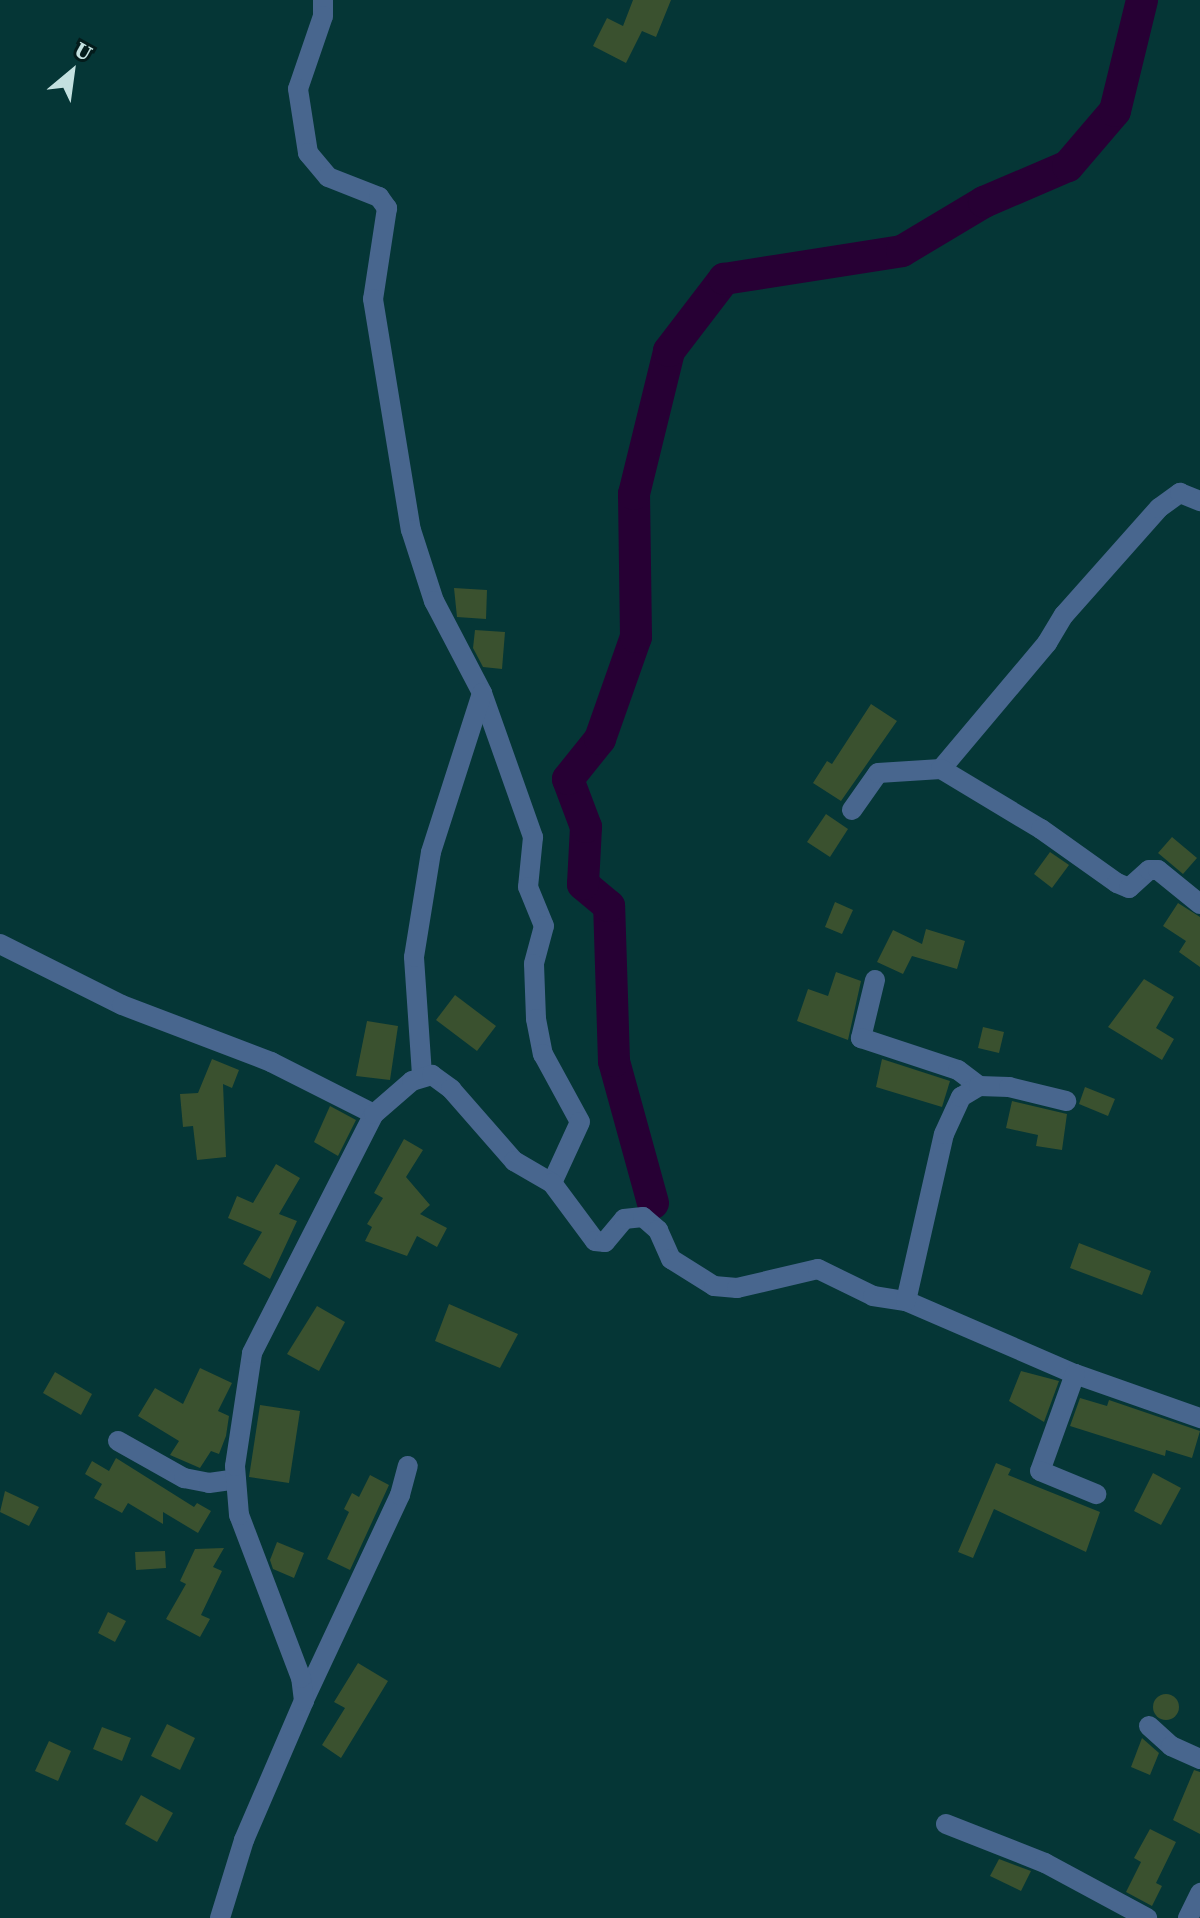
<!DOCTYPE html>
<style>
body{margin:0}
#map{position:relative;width:1200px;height:1918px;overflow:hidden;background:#053636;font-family:"Source Serif 4",serif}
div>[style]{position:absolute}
.river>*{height:32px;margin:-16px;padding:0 16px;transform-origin:16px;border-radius:16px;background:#270034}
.building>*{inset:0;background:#3a512f}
.round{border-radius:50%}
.minor>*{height:20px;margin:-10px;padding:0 10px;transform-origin:10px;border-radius:10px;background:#48668e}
span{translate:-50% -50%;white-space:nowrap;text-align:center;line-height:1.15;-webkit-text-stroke:6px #031b1b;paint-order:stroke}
.north{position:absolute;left:32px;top:32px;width:80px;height:80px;-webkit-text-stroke:6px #031b1b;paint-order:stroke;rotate:29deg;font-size:22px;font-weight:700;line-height:32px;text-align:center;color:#c4e1e0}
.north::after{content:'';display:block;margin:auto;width:28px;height:36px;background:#c4e1e0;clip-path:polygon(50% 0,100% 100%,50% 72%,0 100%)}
</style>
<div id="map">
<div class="river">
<div style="left:653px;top:1203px;width:147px;rotate:-105.4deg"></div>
<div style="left:614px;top:1061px;width:155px;rotate:-91.8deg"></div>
<div style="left:609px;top:906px;width:34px;rotate:-140deg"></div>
<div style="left:583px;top:884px;width:57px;rotate:-87deg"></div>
<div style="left:586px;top:827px;width:51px;rotate:-110.6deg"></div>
<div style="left:568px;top:779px;width:51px;rotate:-51.3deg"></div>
<div style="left:600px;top:739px;width:108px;rotate:-70.6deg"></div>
<div style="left:636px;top:637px;width:143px;rotate:-90.8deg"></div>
<div style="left:634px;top:494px;width:147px;rotate:-76.2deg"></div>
<div style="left:669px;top:351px;width:91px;rotate:-52.6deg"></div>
<div style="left:724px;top:279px;width:180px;rotate:-8.9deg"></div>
<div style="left:902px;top:251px;width:96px;rotate:-30.9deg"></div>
<div style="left:984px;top:202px;width:91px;rotate:-23.2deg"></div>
<div style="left:1068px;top:166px;width:72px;rotate:-49.5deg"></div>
<div style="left:1115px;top:111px;width:114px;rotate:-76.3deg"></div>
</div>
<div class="building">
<div style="clip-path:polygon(633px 0,671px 0,656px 37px,642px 31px,626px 63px,593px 46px,607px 18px,623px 26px)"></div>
<div style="clip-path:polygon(454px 588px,487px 590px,486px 619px,457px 617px)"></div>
<div style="clip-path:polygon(475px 630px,505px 632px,502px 669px,483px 667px,473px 648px)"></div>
<div style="clip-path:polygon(871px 704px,897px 721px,841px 801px,813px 783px,827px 761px,832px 764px)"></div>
<div style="clip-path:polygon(826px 814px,848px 829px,830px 857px,807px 842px)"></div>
<div style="clip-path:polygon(1172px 837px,1197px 858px,1183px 874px,1158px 853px)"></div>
<div style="clip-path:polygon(1050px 852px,1069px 865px,1052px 888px,1034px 874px)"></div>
<div style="clip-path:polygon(835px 902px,853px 910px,842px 934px,825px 927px)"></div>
<div style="clip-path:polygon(1178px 903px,1200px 917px,1200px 967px,1179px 952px,1186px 941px,1163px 926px)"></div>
<div style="clip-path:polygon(926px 929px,965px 941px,957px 969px,912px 956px,903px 974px,877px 962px,893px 930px,922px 944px)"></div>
<div style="clip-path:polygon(836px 972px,861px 981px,848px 1040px,797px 1021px,808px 989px,828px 996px)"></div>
<div style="clip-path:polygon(1144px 979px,1174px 997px,1156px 1028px,1174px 1039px,1162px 1060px,1108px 1027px)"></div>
<div style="clip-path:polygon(455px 995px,496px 1026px,477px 1051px,436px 1020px)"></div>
<div style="clip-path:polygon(367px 1021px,398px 1026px,390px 1080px,356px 1076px)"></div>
<div style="clip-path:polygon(983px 1027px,1004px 1032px,999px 1053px,978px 1048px)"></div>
<div style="clip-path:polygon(212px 1059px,239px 1070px,232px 1088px,223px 1084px,226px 1157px,197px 1160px,193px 1126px,183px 1127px,180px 1094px,198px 1093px)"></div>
<div style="clip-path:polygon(882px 1059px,950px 1081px,942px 1107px,876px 1087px)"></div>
<div style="clip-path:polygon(1085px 1087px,1115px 1099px,1108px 1116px,1079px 1104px)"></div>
<div style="clip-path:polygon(1012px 1101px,1067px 1114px,1062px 1150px,1036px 1146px,1038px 1135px,1006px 1128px)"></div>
<div style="clip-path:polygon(330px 1106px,356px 1120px,338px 1156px,314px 1142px)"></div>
<div style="clip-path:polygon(404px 1139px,423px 1150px,406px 1177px,430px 1205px,420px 1214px,447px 1228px,437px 1247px,417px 1236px,407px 1256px,365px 1241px,372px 1227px,367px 1224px,383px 1198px,374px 1193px)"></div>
<div style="clip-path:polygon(276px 1164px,300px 1178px,279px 1214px,297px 1221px,270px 1279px,243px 1264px,262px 1232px,228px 1218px,237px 1196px,253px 1203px)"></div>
<div style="clip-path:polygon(1079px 1243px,1151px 1271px,1142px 1295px,1070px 1268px)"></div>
<div style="clip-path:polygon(449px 1304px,518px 1334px,500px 1368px,435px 1341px)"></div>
<div style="clip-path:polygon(317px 1306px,345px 1322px,319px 1371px,287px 1354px)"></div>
<div style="clip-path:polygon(200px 1368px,232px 1383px,218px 1411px,229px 1416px,226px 1436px,219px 1454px,211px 1451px,200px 1468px,170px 1455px,179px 1441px,138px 1416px,155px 1388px,183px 1404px)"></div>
<div style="clip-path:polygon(1021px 1371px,1059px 1381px,1044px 1422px,1009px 1401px)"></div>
<div style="clip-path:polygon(55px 1372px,92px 1394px,81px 1415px,43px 1393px)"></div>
<div style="clip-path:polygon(1080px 1398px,1107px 1406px,1109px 1400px,1200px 1431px,1192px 1458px,1166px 1450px,1165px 1456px,1070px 1426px)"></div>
<div style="clip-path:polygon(260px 1405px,300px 1411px,289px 1483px,249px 1477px)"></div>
<div style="clip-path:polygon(116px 1458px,194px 1507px,197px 1503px,211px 1511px,198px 1533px,163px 1512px,163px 1524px,128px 1503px,122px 1513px,94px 1498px,102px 1484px,85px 1474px,92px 1461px,109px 1471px)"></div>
<div style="clip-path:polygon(996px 1463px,1011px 1469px,1008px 1475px,1100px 1512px,1086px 1552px,994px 1509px,973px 1558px,958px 1552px)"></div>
<div style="clip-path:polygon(1153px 1473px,1181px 1488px,1161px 1525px,1134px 1511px)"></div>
<div style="clip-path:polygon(370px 1475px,389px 1485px,350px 1570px,327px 1559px,349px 1512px,344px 1509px,352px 1493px,359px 1497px)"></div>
<div style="clip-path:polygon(5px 1491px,39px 1507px,29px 1526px,0 1512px)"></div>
<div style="clip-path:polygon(277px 1542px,304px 1553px,294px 1578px,273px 1569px,270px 1560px)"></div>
<div style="clip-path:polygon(224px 1548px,213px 1567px,222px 1571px,201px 1615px,210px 1619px,200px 1637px,166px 1619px,186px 1584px,180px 1581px,195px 1549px)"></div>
<div style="clip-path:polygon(165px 1551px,166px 1568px,136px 1570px,135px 1552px)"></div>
<div style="clip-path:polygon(108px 1612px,126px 1621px,115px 1642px,98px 1633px)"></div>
<div style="clip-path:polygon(358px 1663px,388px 1681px,341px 1758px,322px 1745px,345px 1708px,334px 1702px)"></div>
<div class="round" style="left:1153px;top:1694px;width:26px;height:26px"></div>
<div style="clip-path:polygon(167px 1724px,195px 1738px,180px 1770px,151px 1756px)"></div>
<div style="clip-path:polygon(102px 1727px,131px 1738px,122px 1761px,93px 1749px)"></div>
<div style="clip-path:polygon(1142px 1738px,1159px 1753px,1150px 1775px,1131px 1767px)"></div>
<div style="clip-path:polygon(49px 1741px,71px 1751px,58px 1781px,35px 1771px)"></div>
<div style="clip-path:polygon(1194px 1770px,1200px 1772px,1200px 1834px,1173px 1820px)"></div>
<div style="clip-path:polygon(141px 1795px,173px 1813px,157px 1842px,125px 1824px)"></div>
<div style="clip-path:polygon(1150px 1829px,1176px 1842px,1156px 1883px,1162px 1886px,1152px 1906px,1126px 1892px,1141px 1862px,1134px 1858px)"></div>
<div style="clip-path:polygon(999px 1859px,1031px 1871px,1021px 1891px,990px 1876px)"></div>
</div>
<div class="minor">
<div style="left:323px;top:0;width:16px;rotate:90deg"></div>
<div style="left:323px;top:16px;width:77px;rotate:108.9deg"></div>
<div style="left:298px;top:89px;width:65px;rotate:81.1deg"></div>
<div style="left:308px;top:153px;width:31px;rotate:50deg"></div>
<div style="left:328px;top:177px;width:55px;rotate:21.4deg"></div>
<div style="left:379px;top:197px;width:14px;rotate:54deg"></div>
<div style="left:387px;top:208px;width:92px;rotate:98.7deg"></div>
<div style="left:373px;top:299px;width:234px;rotate:80.7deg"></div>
<div style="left:411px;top:530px;width:75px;rotate:72.1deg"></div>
<div style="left:434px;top:601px;width:104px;rotate:62.4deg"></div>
<div style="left:482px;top:693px;width:153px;rotate:70.5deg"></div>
<div style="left:533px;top:837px;width:50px;rotate:95.7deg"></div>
<div style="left:528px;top:887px;width:42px;rotate:67.7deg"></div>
<div style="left:544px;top:926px;width:39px;rotate:105deg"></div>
<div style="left:534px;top:964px;width:55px;rotate:87.9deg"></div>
<div style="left:536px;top:1019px;width:36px;rotate:79deg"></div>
<div style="left:543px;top:1054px;width:77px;rotate:61.4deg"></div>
<div style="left:580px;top:1122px;width:67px;rotate:114.7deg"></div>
<div style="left:941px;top:769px;width:165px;rotate:-49.9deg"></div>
<div style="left:1047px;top:643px;width:33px;rotate:-59deg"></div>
<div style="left:1064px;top:615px;width:143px;rotate:-48.4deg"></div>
<div style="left:1159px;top:508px;width:26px;rotate:-36deg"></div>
<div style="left:1180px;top:493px;width:22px;rotate:22deg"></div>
<div style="left:852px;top:810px;width:45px;rotate:-54.9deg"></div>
<div style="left:878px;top:773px;width:63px;rotate:-3.6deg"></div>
<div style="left:941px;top:769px;width:117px;rotate:31deg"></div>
<div style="left:1041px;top:829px;width:93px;rotate:35.4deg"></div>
<div style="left:1117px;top:883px;width:13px;rotate:23deg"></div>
<div style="left:1129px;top:888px;width:27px;rotate:-42deg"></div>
<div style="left:1149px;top:870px;width:9px"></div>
<div style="left:1158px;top:870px;width:54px;rotate:39deg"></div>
<div style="left:0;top:944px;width:136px;rotate:26.6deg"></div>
<div style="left:122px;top:1005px;width:160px;rotate:20.9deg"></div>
<div style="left:271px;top:1062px;width:115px;rotate:26.8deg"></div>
<div style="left:875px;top:980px;width:60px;rotate:103.6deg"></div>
<div style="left:861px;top:1038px;width:102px;rotate:18.3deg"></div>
<div style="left:958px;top:1070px;width:26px;rotate:37deg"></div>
<div style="left:422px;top:1075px;width:118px;rotate:-93.9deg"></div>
<div style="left:414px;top:957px;width:106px;rotate:-80.8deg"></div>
<div style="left:431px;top:852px;width:167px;rotate:-72.2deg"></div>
<div style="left:906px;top:1301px;width:184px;rotate:23.4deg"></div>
<div style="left:1075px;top:1374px;width:133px;rotate:19.4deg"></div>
<div style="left:1075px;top:1374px;width:103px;rotate:109.8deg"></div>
<div style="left:1040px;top:1471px;width:61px;rotate:22.3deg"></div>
<div style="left:118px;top:1441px;width:76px;rotate:29.3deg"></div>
<div style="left:184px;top:1478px;width:25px;rotate:11deg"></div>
<div style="left:209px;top:1483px;width:27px;rotate:-8deg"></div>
<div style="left:304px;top:1700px;width:226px;rotate:-64.9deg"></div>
<div style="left:400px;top:1495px;width:30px;rotate:-75deg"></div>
<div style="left:1149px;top:1726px;width:30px;rotate:42deg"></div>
<div style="left:1171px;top:1746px;width:32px;rotate:24deg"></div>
<div style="left:946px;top:1824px;width:106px;rotate:21.5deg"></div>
<div style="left:1045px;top:1863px;width:116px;rotate:28.3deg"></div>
<div style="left:220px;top:1918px;width:82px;rotate:-72.9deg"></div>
<div style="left:244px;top:1840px;width:151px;rotate:-66.7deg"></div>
<div style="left:304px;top:1701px;width:23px;rotate:-97deg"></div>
<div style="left:301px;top:1678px;width:174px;rotate:-110.8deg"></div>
<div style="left:239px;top:1515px;width:49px;rotate:-94.7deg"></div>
<div style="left:235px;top:1466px;width:114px;rotate:-81.4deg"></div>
<div style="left:252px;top:1353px;width:268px;rotate:-63deg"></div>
<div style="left:374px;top:1114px;width:50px;rotate:-41deg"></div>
<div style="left:412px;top:1081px;width:21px;rotate:-17deg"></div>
<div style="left:432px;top:1075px;width:24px;rotate:36deg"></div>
<div style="left:451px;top:1089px;width:96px;rotate:48.8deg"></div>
<div style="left:514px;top:1161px;width:44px;rotate:30.1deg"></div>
<div style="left:552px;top:1183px;width:72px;rotate:53.4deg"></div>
<div style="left:595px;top:1241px;width:10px;rotate:6deg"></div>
<div style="left:605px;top:1242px;width:30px;rotate:-50deg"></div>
<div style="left:624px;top:1219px;width:19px;rotate:-6deg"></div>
<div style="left:643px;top:1217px;width:20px;rotate:41deg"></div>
<div style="left:658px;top:1230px;width:32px;rotate:66deg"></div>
<div style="left:671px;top:1259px;width:51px;rotate:32.1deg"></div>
<div style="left:714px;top:1286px;width:23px;rotate:5deg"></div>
<div style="left:737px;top:1288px;width:83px;rotate:-13.2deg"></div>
<div style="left:818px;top:1269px;width:61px;rotate:26.1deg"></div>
<div style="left:873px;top:1296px;width:33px;rotate:9deg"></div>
<div style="left:906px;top:1301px;width:171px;rotate:-77.2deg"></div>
<div style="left:944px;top:1134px;width:41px;rotate:-65.3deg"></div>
<div style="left:961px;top:1097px;width:21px;rotate:-31deg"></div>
<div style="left:979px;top:1086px;width:30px;rotate:2deg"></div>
<div style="left:1009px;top:1087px;width:59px;rotate:13.8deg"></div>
<div style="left:1188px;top:1918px;width:28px;rotate:-64deg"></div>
</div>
<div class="north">U</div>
</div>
